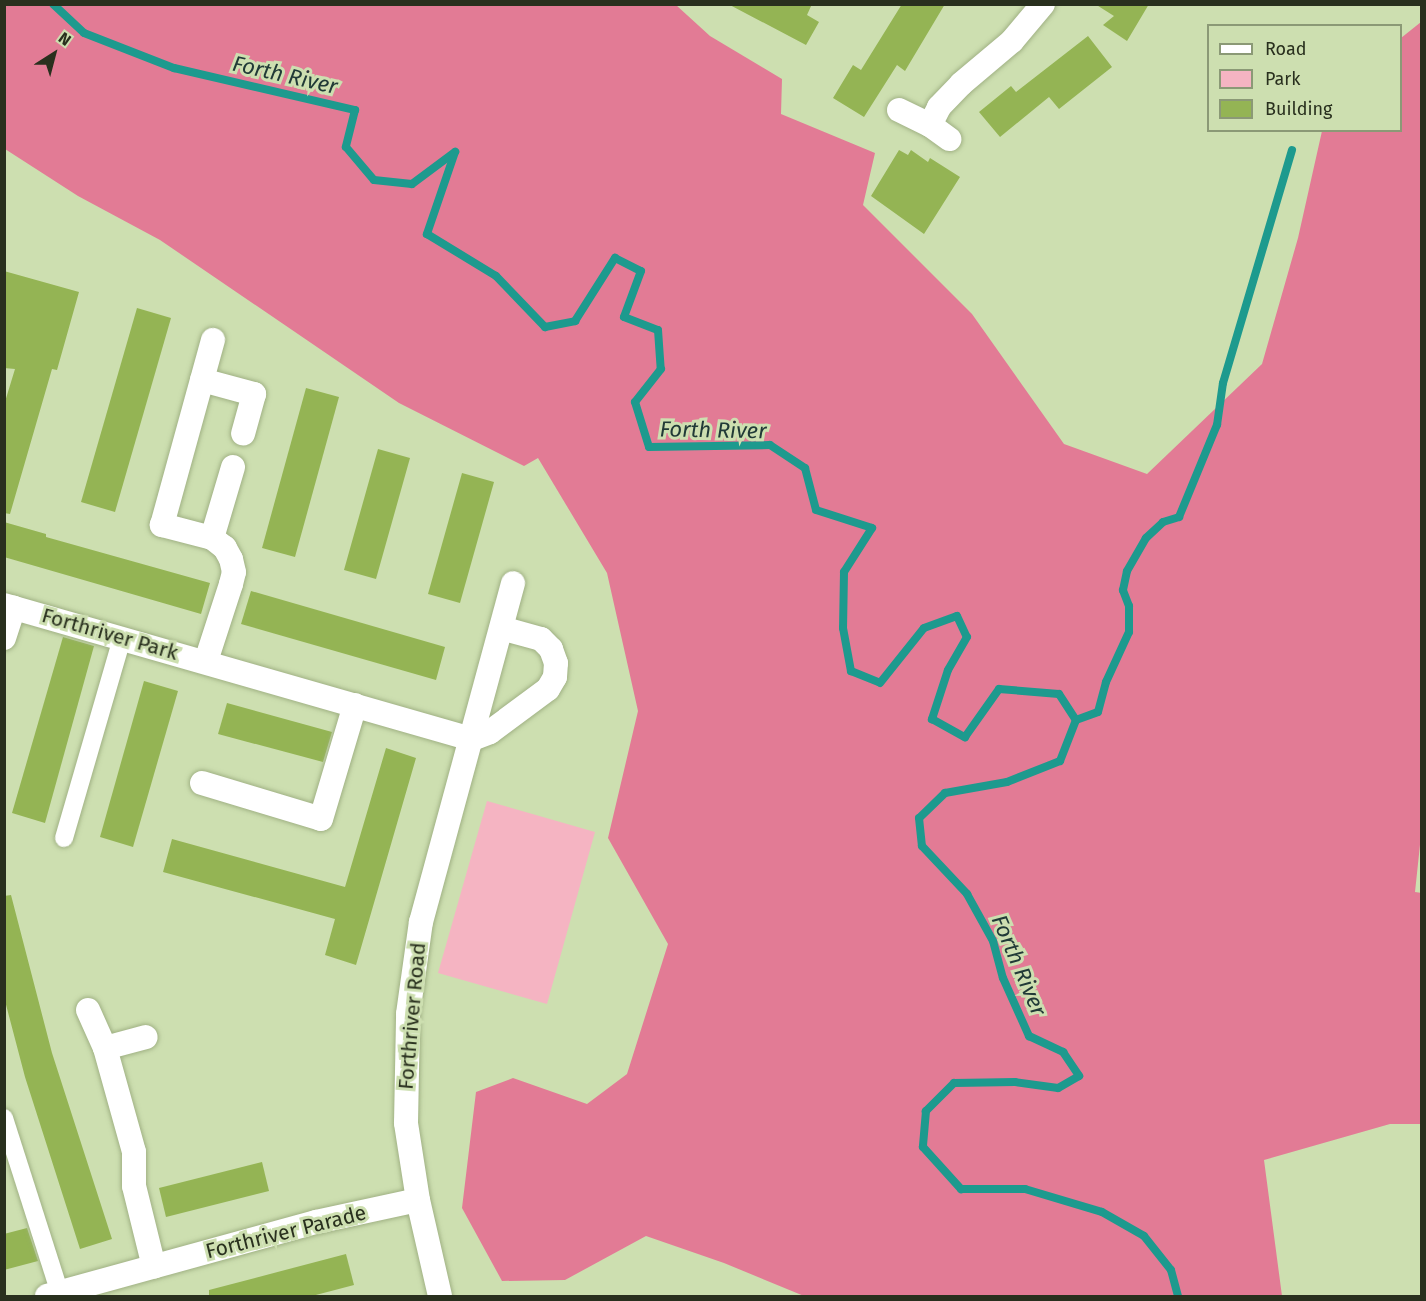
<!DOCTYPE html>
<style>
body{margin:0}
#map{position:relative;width:1426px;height:1301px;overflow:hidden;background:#cddfb0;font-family:"Fira Sans",sans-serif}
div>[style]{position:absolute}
.green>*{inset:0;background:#f5b4c2}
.forest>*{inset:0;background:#e27b95}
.stream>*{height:8px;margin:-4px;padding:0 4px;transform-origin:4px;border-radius:4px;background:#1d9a8e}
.building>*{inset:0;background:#94b454}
.roads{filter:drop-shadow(0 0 2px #a0b184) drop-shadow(0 0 2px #a0b184)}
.pedestrian>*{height:18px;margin:-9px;padding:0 9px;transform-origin:9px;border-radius:9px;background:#fff}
.minor>*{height:24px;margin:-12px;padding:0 12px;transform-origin:12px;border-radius:12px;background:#fff}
span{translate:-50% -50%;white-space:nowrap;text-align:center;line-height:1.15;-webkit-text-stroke:6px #cddfb0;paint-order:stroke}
.street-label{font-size:21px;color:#29301e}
.water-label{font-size:22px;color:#213a37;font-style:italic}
.frame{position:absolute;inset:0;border:6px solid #29301e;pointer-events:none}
.legend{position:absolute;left:1207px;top:24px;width:195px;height:108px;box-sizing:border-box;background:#cddfb0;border:2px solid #8b9976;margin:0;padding:8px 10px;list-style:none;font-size:18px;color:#29301e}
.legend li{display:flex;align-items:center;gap:12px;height:30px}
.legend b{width:30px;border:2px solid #8b9976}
.north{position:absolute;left:24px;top:24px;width:60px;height:60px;-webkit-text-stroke:4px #cddfb0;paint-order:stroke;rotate:36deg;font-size:16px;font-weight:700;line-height:24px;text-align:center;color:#29301e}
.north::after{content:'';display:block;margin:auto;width:21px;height:27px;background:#29301e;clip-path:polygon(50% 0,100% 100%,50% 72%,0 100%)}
</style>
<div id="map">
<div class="green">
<div style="clip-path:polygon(487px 801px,595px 832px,547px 1004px,438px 973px)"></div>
</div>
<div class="forest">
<div style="clip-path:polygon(4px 5px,676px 5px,710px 36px,782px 79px,781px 114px,875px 153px,863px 205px,972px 314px,1064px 444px,1147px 474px,1262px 364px,1298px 238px,1322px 131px,1400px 130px,1401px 38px,1421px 22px,1422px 826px,1415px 892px,1422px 893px,1421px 1124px,1390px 1124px,1264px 1160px,1282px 1296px,804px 1296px,724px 1263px,646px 1236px,565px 1280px,502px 1281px,462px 1208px,476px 1092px,513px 1078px,587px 1104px,627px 1074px,668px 944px,608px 838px,638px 711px,607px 573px,538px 458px,524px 466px,399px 403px,160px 240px,78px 196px,5px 149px)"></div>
</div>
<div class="stream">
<div style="left:53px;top:4px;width:42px;rotate:43.1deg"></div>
<div style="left:84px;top:33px;width:97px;rotate:21.3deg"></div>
<div style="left:174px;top:68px;width:186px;rotate:13.1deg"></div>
<div style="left:355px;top:110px;width:38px;rotate:104deg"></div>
<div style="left:346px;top:147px;width:43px;rotate:49.7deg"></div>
<div style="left:374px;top:180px;width:38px;rotate:6deg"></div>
<div style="left:412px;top:184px;width:54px;rotate:-36.7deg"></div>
<div style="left:455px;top:152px;width:87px;rotate:108.9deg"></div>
<div style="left:427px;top:234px;width:81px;rotate:31.3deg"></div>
<div style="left:496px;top:276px;width:71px;rotate:46.1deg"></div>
<div style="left:545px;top:327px;width:31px;rotate:-11deg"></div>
<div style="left:575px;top:321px;width:75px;rotate:-57.6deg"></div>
<div style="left:615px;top:258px;width:29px;rotate:27deg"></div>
<div style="left:641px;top:271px;width:49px;rotate:110.3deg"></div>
<div style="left:624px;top:317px;width:36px;rotate:21deg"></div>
<div style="left:658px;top:330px;width:39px;rotate:86deg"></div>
<div style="left:661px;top:369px;width:42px;rotate:128.2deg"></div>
<div style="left:635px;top:402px;width:47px;rotate:72.7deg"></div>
<div style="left:649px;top:447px;width:121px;rotate:-0.9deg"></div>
<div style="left:770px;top:445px;width:42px;rotate:33.3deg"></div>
<div style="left:805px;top:468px;width:43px;rotate:75.3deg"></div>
<div style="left:816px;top:510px;width:59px;rotate:17.8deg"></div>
<div style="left:872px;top:528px;width:52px;rotate:122.5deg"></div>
<div style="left:844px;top:572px;width:56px;rotate:91deg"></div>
<div style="left:843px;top:628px;width:44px;rotate:79.5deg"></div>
<div style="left:851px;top:671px;width:31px;rotate:22deg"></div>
<div style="left:880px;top:683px;width:70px;rotate:-51.3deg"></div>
<div style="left:924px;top:628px;width:35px;rotate:-20deg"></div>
<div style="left:957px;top:616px;width:23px;rotate:65deg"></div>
<div style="left:967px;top:637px;width:38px;rotate:120deg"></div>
<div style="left:948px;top:670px;width:52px;rotate:108.1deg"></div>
<div style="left:932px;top:719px;width:38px;rotate:29deg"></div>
<div style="left:965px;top:737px;width:59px;rotate:-54.7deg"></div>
<div style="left:999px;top:689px;width:60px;rotate:4.8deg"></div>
<div style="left:1059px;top:694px;width:31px;rotate:57deg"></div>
<div style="left:1076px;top:720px;width:44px;rotate:111.3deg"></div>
<div style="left:1060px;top:761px;width:57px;rotate:158.4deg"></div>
<div style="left:1007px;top:782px;width:63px;rotate:169.9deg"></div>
<div style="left:945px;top:793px;width:36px;rotate:136deg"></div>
<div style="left:919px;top:818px;width:28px;rotate:84deg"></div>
<div style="left:922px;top:846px;width:66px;rotate:46.8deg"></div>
<div style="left:967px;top:894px;width:54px;rotate:61deg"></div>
<div style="left:993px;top:941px;width:38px;rotate:75deg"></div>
<div style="left:1003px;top:978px;width:64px;rotate:65.9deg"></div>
<div style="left:1029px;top:1036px;width:38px;rotate:25deg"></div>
<div style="left:1063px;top:1052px;width:29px;rotate:56deg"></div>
<div style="left:1079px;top:1076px;width:24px;rotate:150deg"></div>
<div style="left:1058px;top:1088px;width:43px;rotate:-172.1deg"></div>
<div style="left:1015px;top:1082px;width:61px;rotate:179.1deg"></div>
<div style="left:954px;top:1083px;width:40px;rotate:135deg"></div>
<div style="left:926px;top:1111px;width:36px;rotate:95deg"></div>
<div style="left:923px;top:1147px;width:57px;rotate:47.9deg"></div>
<div style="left:961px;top:1189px;width:64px"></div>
<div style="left:1025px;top:1189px;width:80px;rotate:16.6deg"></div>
<div style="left:1102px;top:1212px;width:48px;rotate:29.7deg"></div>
<div style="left:1144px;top:1236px;width:43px;rotate:51.5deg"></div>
<div style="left:1171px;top:1270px;width:27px;rotate:75deg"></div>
<div style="left:1076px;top:720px;width:23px;rotate:-20deg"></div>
<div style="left:1098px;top:712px;width:31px;rotate:-75deg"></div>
<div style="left:1106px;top:682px;width:55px;rotate:-65.3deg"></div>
<div style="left:1129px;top:632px;width:26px;rotate:-90deg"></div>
<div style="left:1129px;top:606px;width:17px;rotate:-111deg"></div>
<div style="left:1123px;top:590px;width:19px;rotate:-78deg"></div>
<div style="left:1127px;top:571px;width:38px;rotate:-60deg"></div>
<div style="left:1146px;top:538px;width:23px;rotate:-43deg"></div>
<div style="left:1163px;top:522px;width:17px;rotate:-17deg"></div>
<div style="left:1179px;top:517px;width:100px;rotate:-67.6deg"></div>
<div style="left:1217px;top:425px;width:42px;rotate:-81.9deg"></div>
<div style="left:1223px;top:383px;width:243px;rotate:-73.5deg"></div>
</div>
<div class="building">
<div style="clip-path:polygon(728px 4px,812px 4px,807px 15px,819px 22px,806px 45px)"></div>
<div style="clip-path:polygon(902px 4px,945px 4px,905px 71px,897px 65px,864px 117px,833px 98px,853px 65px,861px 70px)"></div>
<div style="clip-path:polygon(1095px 4px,1149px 4px,1127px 41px,1103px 25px,1114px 16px)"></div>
<div style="clip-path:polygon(1088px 36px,1112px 67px,1059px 109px,1049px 97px,1000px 137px,979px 112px,1011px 86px,1016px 92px)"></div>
<div style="clip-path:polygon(899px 150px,908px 155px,911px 150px,928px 162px,930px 158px,960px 177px,924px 234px,871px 196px)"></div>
<div style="clip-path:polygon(4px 271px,79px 292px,57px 370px,52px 369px,10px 514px,4px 513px,4px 405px,15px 369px,4px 368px)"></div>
<div style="clip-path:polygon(137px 308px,171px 318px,115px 512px,81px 502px)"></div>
<div style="clip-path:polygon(306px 388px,339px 397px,295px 557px,262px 548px)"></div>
<div style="clip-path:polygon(378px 449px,410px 458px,376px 579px,344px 570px)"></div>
<div style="clip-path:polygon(462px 473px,494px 482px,460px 603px,428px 594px)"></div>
<div style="clip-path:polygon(4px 522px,46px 534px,46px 537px,210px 583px,201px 614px,4px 557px)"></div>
<div style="clip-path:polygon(251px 591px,445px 647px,436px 680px,241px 624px)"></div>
<div style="clip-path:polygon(63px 637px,94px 646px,45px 823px,12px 813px)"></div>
<div style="clip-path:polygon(144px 681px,178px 691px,133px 847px,100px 837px)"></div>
<div style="clip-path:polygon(227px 703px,332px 732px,323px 762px,218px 734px)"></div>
<div style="clip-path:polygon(386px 748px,416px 758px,356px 965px,325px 955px,335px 919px,163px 872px,172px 839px,345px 887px)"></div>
<div style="clip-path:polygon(11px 895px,52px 1053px,112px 1239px,80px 1249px,25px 1077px,4px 997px,4px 896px)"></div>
<div style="clip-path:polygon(262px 1162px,269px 1191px,166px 1217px,159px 1188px)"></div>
<div style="clip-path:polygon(27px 1228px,38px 1261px,4px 1270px,4px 1234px)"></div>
<div style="clip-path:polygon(346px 1254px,354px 1285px,312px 1296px,209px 1296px,209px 1290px)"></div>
</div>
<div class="roads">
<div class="pedestrian">
<div style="left:64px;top:838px;width:208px;rotate:-73.8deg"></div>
<div style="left:4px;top:1118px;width:184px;rotate:72.3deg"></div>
</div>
<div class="minor">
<div style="left:899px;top:110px;width:34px;rotate:26deg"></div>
<div style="left:930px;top:125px;width:24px;rotate:36deg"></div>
<div style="left:930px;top:125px;width:20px;rotate:-63deg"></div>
<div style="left:939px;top:107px;width:32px;rotate:-46deg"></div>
<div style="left:961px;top:84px;width:67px;rotate:-40.1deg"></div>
<div style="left:1012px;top:41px;width:48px;rotate:-50deg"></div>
<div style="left:202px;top:380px;width:54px;rotate:15.1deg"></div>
<div style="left:254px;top:394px;width:41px;rotate:105.4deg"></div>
<div style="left:212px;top:538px;width:74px;rotate:-73.5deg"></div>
<div style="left:4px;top:605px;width:487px;rotate:16deg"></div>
<div style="left:472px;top:739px;width:19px;rotate:-21deg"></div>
<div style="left:490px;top:732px;width:72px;rotate:-36.6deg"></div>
<div style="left:548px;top:689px;width:14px;rotate:-60deg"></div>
<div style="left:555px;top:677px;width:14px;rotate:-86deg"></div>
<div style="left:556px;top:663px;width:15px;rotate:-110deg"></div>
<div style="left:551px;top:649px;width:14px;rotate:-135deg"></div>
<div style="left:541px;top:639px;width:41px;rotate:-164.6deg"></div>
<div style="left:4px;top:638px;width:32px;rotate:-72deg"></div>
<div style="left:206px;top:661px;width:81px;rotate:-72deg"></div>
<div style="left:231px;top:584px;width:12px;rotate:-76deg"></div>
<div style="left:234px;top:572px;width:13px;rotate:-103deg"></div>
<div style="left:231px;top:559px;width:13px;rotate:-119deg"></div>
<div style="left:225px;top:548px;width:16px;rotate:-142deg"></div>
<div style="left:212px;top:538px;width:52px;rotate:-165.4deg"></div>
<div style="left:162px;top:525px;width:192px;rotate:-74.6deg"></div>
<div style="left:202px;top:783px;width:124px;rotate:16.8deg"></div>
<div style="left:321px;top:819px;width:119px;rotate:-73.4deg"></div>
<div style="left:88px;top:1010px;width:42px;rotate:65.9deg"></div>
<div style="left:105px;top:1048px;width:108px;rotate:74.4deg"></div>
<div style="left:134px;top:1152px;width:34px;rotate:90deg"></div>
<div style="left:134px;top:1186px;width:83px;rotate:76.1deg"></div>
<div style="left:105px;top:1048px;width:42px;rotate:-15deg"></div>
<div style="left:47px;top:1296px;width:279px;rotate:-15.4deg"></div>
<div style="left:316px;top:1222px;width:104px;rotate:-12.2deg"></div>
<div style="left:440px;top:1296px;width:98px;rotate:-102.9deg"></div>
<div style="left:418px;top:1200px;width:78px;rotate:-98.9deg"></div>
<div style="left:406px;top:1123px;width:109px;rotate:-88.9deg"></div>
<div style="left:408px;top:1014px;width:93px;rotate:-82deg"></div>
<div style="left:421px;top:922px;width:351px;rotate:-74.8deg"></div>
</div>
</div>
<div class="street-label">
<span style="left:110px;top:634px;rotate:16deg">Forthriver Park</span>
<span style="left:412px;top:1016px;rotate:-85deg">Forthriver Road</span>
<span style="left:286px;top:1232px;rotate:-14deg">Forthriver Parade</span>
</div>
<div class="water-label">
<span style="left:285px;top:75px;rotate:13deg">Forth River</span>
<span style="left:713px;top:430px;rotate:1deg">Forth River</span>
<span style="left:1019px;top:965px;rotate:67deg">Forth River</span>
</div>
<div class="frame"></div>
<ul class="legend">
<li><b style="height:8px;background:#fff"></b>Road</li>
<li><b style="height:16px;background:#f5b4c2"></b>Park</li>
<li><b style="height:16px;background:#94b454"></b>Building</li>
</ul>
<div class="north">N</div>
</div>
